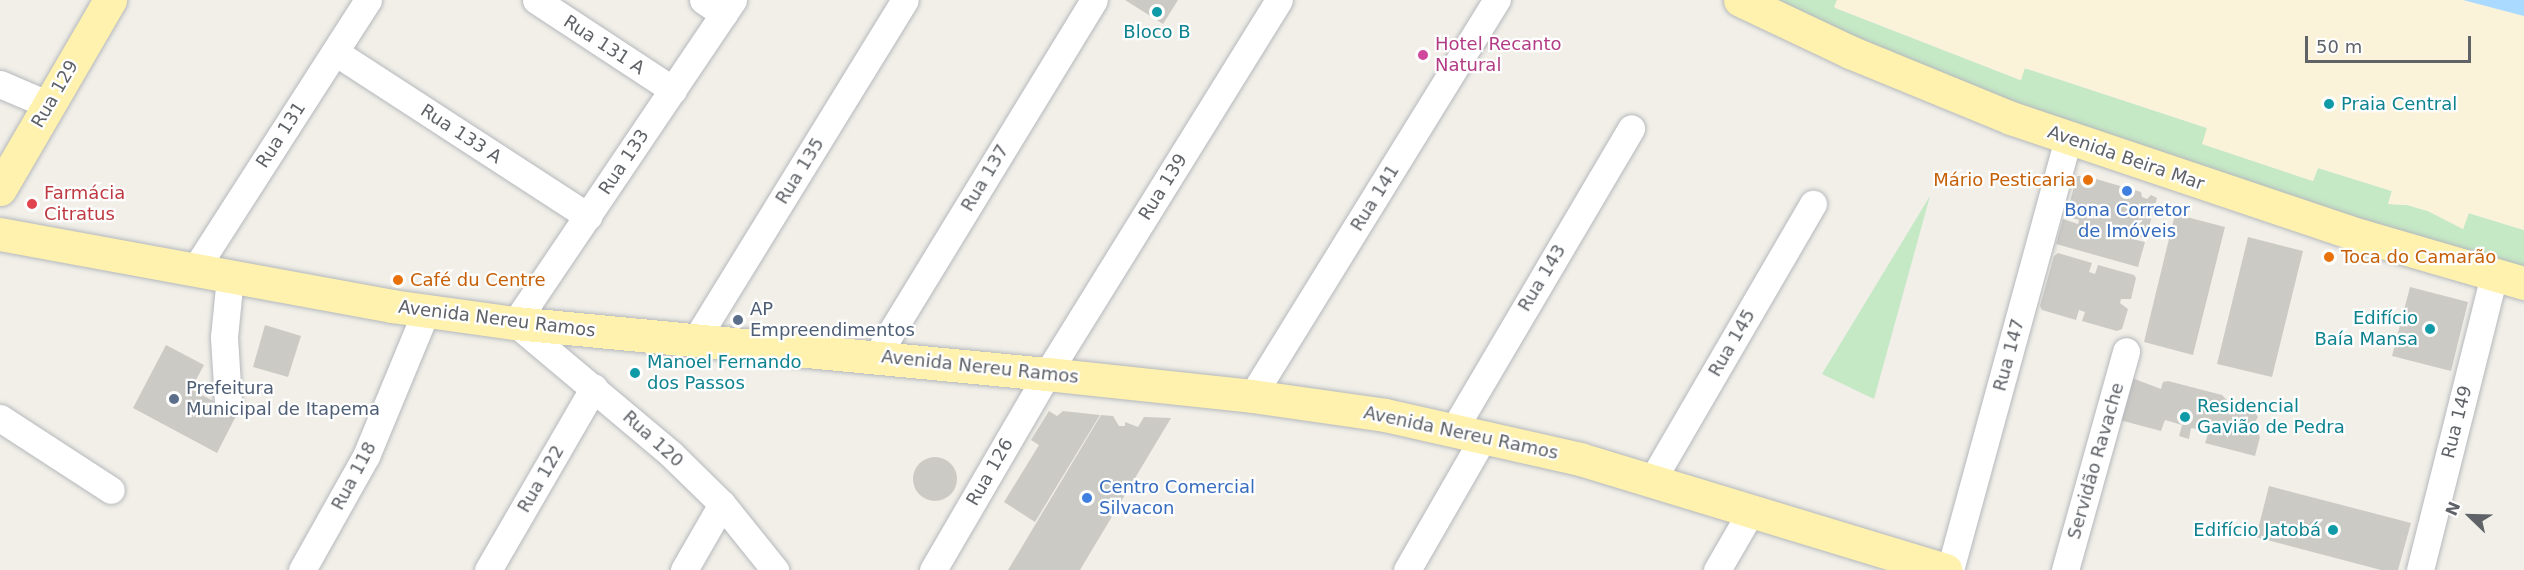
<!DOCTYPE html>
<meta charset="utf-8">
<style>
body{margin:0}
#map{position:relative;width:2524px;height:570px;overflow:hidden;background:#f1efe8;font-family:"DejaVu Sans",sans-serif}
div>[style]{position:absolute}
.green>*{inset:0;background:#c5e8c5}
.sand>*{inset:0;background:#fbf3d9}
.water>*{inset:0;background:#aadaff}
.building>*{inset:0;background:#cccac5}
.round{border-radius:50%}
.roads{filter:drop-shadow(0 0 2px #b5b8bc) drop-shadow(0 0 2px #b5b8bc)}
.minor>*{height:27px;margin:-13.5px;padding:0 13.5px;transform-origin:13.5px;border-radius:13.5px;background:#fff}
.major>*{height:33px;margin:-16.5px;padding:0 16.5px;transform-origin:16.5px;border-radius:16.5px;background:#fff2af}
.dots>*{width:16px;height:16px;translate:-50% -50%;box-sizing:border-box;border:3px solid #fff;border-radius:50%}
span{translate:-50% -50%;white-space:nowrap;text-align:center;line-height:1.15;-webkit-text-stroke:4.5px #fff;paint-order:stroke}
.culture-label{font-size:18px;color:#0d838f}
.left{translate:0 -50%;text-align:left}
.right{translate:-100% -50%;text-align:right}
.street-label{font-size:18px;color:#5f6368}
.hotel-label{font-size:18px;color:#b23c85}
.food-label{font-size:18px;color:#c56008}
.health-label{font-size:18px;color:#be3a42}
.shop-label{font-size:18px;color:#366cbe}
.service-label{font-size:18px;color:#4e5e75}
.north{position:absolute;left:2440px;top:486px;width:60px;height:60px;-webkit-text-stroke:4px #fff;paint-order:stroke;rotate:293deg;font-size:16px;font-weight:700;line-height:24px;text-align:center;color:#5f6368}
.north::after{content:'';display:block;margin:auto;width:21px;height:27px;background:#5f6368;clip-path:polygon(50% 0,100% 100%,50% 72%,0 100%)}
.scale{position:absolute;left:2305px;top:36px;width:166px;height:27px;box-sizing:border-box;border:3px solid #5f6368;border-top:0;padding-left:8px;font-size:18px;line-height:21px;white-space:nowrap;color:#5f6368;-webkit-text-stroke:4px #fff;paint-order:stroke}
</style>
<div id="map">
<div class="green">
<div style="clip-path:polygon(1764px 0,1837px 0,1835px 8px,2020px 80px,2024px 68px,2207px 128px,2203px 144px,2313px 181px,2318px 168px,2392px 191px,2388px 204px,2407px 205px,2428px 211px,2463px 229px,2468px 213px,2524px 230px,2524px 270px,2092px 134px)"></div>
<div style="clip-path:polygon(1930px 196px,1874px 399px,1822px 374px)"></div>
</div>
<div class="sand">
<div style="clip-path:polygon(1837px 0,2463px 0,2524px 16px,2524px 230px,2469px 213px,2463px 229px,2428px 211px,2407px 205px,2388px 204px,2392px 191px,2318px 168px,2313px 181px,2202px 144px,2207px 128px,2025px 68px,2021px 80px,1834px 7px)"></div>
</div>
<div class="water">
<div style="clip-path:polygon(2463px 0,2524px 0,2524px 16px)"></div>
</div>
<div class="building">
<div style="clip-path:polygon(1125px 0,1178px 0,1163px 24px)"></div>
<div style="clip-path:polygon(2077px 176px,2083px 176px,2086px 182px,2091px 183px,2096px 179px,2141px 192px,2142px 197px,2147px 199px,2151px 195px,2157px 198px,2146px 238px,2133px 235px,2132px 239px,2145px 242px,2138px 267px,2056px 244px,2063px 219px,2078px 224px,2079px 220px,2066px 216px)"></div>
<div style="clip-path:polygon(2175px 214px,2225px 227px,2193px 355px,2144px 342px)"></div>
<div style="clip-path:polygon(2248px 237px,2303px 251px,2272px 377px,2217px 364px)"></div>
<div style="clip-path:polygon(2058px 253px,2092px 263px,2089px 272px,2095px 274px,2098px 265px,2134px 275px,2136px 278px,2131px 299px,2121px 299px,2120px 303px,2128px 309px,2122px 329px,2117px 331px,2082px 321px,2085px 312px,2079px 310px,2076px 320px,2042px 310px,2040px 306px,2054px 256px)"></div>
<div style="clip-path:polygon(2410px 287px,2468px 302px,2451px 371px,2392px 356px)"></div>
<div style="clip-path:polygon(265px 325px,301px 336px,288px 377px,253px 367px)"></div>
<div style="clip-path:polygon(166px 345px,204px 365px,191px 389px,237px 414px,217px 453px,133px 408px)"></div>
<div style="clip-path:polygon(2132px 378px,2161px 389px,2163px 382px,2168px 381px,2222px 395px,2227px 400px,2225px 405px,2251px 413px,2254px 411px,2258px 417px,2253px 425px,2260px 437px,2255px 456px,2205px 443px,2209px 431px,2191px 428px,2189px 439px,2179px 436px,2182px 425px,2165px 420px,2161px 431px,2112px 418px)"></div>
<div style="clip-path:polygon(1049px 411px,1057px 416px,1063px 411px,1100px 415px,1035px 522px,1004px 502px,1039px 445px,1031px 440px)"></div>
<div style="clip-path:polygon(1101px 415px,1113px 416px,1119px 426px,1125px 426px,1125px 422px,1138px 427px,1144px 417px,1171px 418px,1080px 570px,1008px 570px)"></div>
<div class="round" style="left:913px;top:457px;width:44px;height:44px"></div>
<div style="clip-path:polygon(2269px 486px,2411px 523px,2398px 570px,2381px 570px,2256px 537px)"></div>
</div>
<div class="roads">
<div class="minor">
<div style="left:536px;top:0;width:164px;rotate:33.3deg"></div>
<div style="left:703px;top:0;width:25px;rotate:34deg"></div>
<div style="left:733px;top:0;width:390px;rotate:124deg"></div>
<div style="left:515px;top:323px;width:204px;rotate:40deg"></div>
<div style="left:671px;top:454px;width:71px;rotate:44.4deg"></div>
<div style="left:722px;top:504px;width:85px;rotate:51.2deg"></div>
<div style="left:335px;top:52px;width:302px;rotate:33deg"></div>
<div style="left:0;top:84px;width:53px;rotate:23.2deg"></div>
<div style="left:194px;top:271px;width:322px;rotate:-57.3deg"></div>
<div style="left:695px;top:341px;width:400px;rotate:-58.4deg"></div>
<div style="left:876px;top:357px;width:418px;rotate:-58.6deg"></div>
<div style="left:1252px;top:396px;width:466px;rotate:-58.3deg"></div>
<div style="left:228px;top:401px;width:64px;rotate:-93.6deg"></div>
<div style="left:224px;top:337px;width:60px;rotate:-84.3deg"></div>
<div style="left:0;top:418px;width:132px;rotate:33deg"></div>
<div style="left:1454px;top:429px;width:349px;rotate:-59.5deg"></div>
<div style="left:1651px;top:482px;width:322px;rotate:-59.8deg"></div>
<div style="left:302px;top:570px;width:131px;rotate:-60.7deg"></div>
<div style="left:366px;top:456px;width:157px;rotate:-67.5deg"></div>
<div style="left:488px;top:570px;width:211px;rotate:-59.9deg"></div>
<div style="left:684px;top:570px;width:76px;rotate:-60.1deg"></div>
<div style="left:933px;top:570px;width:227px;rotate:-59.8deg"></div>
<div style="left:1047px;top:374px;width:440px;rotate:-58.2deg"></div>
<div style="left:1407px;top:570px;width:155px;rotate:-60.1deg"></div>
<div style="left:1717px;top:570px;width:66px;rotate:-59.9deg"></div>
<div style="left:1950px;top:570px;width:447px;rotate:-74.7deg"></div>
<div style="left:2065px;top:570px;width:227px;rotate:-74.4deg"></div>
<div style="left:2420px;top:570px;width:304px;rotate:-75.9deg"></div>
</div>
<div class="major">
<div style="left:1740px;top:0;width:122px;rotate:25.3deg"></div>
<div style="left:1850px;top:52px;width:174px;rotate:22.3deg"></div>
<div style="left:2011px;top:118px;width:370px;rotate:18.6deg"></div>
<div style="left:2362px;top:236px;width:169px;rotate:16.2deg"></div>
<div style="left:0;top:189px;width:219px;rotate:-59.8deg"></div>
<div style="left:0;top:234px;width:399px;rotate:10.4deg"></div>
<div style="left:392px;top:306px;width:124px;rotate:7.9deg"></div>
<div style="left:515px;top:323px;width:534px;rotate:5.48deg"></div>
<div style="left:1047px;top:374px;width:206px;rotate:6.1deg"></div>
<div style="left:1252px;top:396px;width:134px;rotate:8.1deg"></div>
<div style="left:1385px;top:415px;width:200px;rotate:12.7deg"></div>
<div style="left:1580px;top:459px;width:382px;rotate:16.9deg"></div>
</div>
</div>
<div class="dots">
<div style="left:1157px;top:12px;background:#0f9aa8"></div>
<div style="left:1423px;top:55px;background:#d1479c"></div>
<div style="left:2329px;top:104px;background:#0f9aa8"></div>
<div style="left:2088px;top:180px;background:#e8710a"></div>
<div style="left:2127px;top:191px;background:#3f7fe0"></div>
<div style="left:32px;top:204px;background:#e0444e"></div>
<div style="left:2329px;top:257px;background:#e8710a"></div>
<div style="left:398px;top:280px;background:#e8710a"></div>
<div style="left:738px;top:320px;background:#5c6f8a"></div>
<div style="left:2430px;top:329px;background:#0f9aa8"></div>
<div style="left:635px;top:373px;background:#0f9aa8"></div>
<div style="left:174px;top:399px;background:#5c6f8a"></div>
<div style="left:2185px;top:417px;background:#0f9aa8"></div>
<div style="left:1087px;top:498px;background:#3f7fe0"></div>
<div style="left:2333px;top:530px;background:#0f9aa8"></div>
</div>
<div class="culture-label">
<span style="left:1157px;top:32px">Bloco B</span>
<span class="left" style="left:2341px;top:104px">Praia Central</span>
<span class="right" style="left:2418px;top:329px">Edifício<br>Baía Mansa</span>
<span class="left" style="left:647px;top:373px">Manoel Fernando<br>dos Passos</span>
<span class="left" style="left:2197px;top:417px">Residencial<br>Gavião de Pedra</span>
<span class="right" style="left:2321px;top:530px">Edifício Jatobá</span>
</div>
<div class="street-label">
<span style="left:604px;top:45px;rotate:33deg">Rua 131 A</span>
<span style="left:55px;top:94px;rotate:-60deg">Rua 129</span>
<span style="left:461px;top:134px;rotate:33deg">Rua 133 A</span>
<span style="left:281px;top:135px;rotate:-57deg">Rua 131</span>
<span style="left:2126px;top:158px;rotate:19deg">Avenida Beira Mar</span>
<span style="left:624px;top:162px;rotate:-56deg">Rua 133</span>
<span style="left:800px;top:171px;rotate:-58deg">Rua 135</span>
<span style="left:985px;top:178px;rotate:-59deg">Rua 137</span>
<span style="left:1163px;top:187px;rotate:-58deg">Rua 139</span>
<span style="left:1375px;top:198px;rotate:-58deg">Rua 141</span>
<span style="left:1542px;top:278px;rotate:-59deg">Rua 143</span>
<span style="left:497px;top:319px;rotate:7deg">Avenida Nereu Ramos</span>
<span style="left:1732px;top:343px;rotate:-60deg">Rua 145</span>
<span style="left:2009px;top:355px;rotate:-75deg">Rua 147</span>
<span style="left:980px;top:367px;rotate:6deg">Avenida Nereu Ramos</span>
<span style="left:2457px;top:422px;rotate:-76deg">Rua 149</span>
<span style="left:1461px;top:433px;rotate:12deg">Avenida Nereu Ramos</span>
<span style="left:653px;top:439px;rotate:42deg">Rua 120</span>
<span style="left:2096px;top:461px;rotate:-74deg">Servidão Ravache</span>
<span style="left:990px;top:472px;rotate:-60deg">Rua 126</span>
<span style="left:354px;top:476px;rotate:-62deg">Rua 118</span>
<span style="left:541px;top:479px;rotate:-60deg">Rua 122</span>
</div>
<div class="hotel-label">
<span class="left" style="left:1435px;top:55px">Hotel Recanto<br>Natural</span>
</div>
<div class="food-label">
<span class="right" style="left:2076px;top:180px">Mário Pesticaria</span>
<span class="left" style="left:2341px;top:257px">Toca do Camarão</span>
<span class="left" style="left:410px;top:280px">Café du Centre</span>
</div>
<div class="health-label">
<span class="left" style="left:44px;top:204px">Farmácia<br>Citratus</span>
</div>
<div class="shop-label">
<span style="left:2127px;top:221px">Bona Corretor<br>de Imóveis</span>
<span class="left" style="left:1099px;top:498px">Centro Comercial<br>Silvacon</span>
</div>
<div class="service-label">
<span class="left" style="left:750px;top:320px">AP<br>Empreendimentos</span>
<span class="left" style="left:186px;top:399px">Prefeitura<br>Municipal de Itapema</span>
</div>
<div class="north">N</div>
<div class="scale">50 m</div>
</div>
